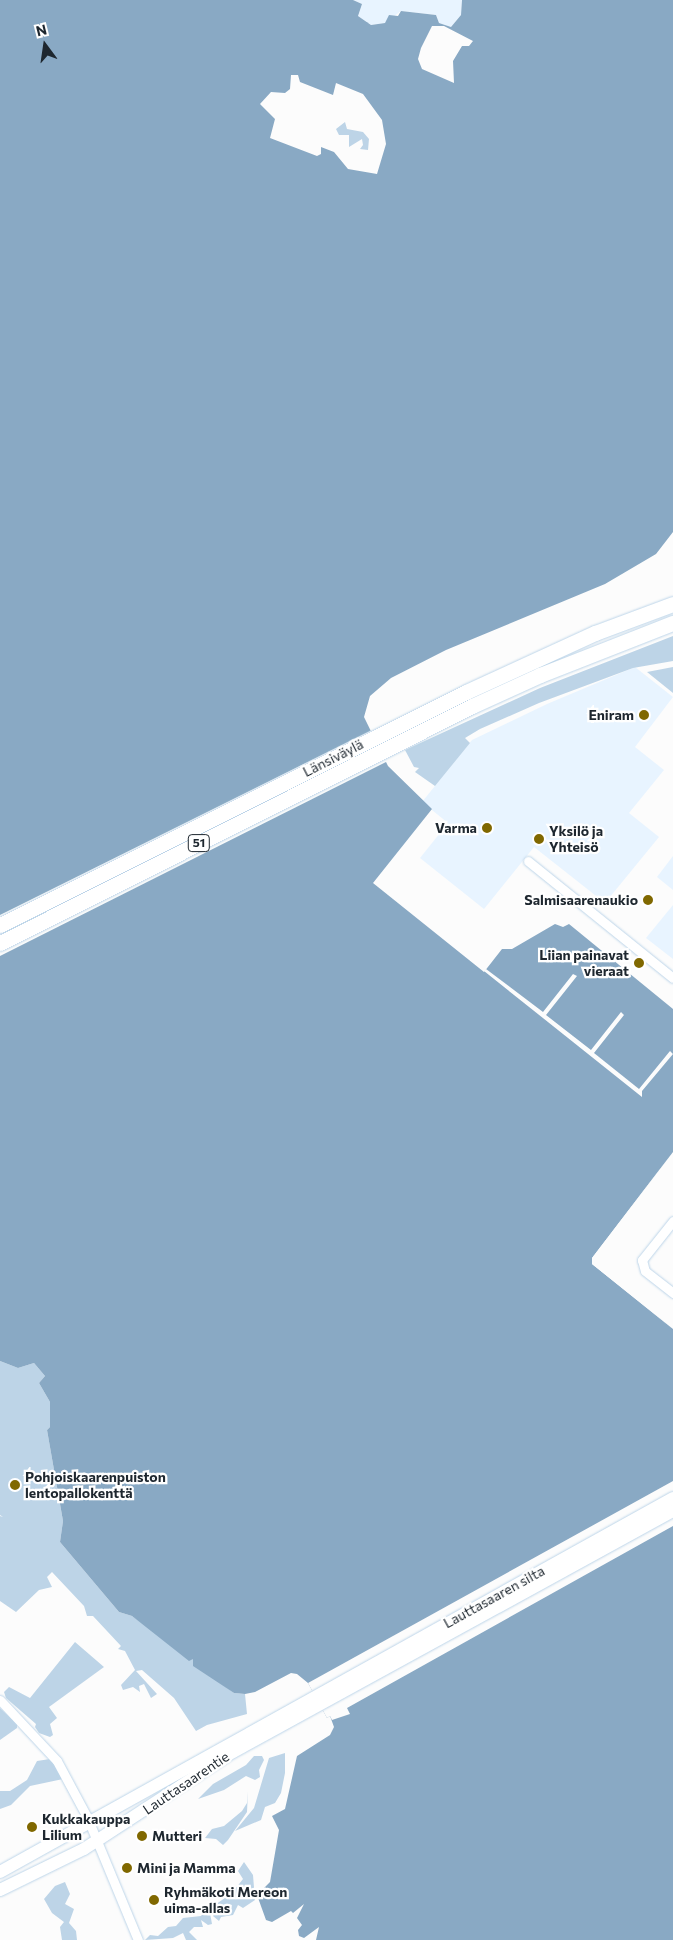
<!DOCTYPE html>
<meta charset="utf-8">
<style>
body{margin:0}
#map{position:relative;width:673px;height:1940px;overflow:hidden;background:#fcfcfc;font-family:Commissioner,sans-serif}
div>[style]{position:absolute}
.built>*{inset:0;background:#e8f4ff}
.green>*{inset:0;background:#bdd4e7}
.water>*{inset:0;background:#89a9c4}
.pier>*{inset:0;background:#fcfcfc}
.roads{filter:drop-shadow(0 0 1px #bdd5e9) drop-shadow(0 0 1px #bdd5e9)}
.street>*{height:9px;margin:-4.5px;padding:0 4.5px;transform-origin:4.5px;border-radius:4.5px;background:#fff}
.secondary>*{height:12px;margin:-6px;padding:0 6px;transform-origin:6px;border-radius:6px;background:#fff}
.highway>*{height:15px;margin:-7.5px;padding:0 7.5px;transform-origin:7.5px;border-radius:7.5px;background:#fff}
.dots>*{width:14px;height:14px;translate:-50% -50%;box-sizing:border-box;border:2px solid #fff;border-radius:50%}
span{translate:-50% -50%;white-space:nowrap;text-align:center;line-height:1.15;-webkit-text-stroke:4.5px #fff;paint-order:stroke}
.shield-label span{padding:1px 4px;background:#fff;border:1px solid;border-radius:4px;-webkit-text-stroke-width:0}
.shield-label{font-size:12px;color:#1e272f;font-weight:700}
.poi-label{font-size:14px;color:#1e272f;font-weight:700}
.right{translate:-100% -50%;text-align:right}
.left{translate:0 -50%;text-align:left}
.street-label{font-size:14px;color:#1e272f}
.north{position:absolute;left:20px;top:20px;width:50px;height:50px;-webkit-text-stroke:4px #fff;paint-order:stroke;rotate:346deg;font-size:14px;font-weight:700;line-height:20px;text-align:center;color:#1e272f}
.north::after{content:'';display:block;margin:auto;width:18px;height:22px;background:#1e272f;clip-path:polygon(50% 0,100% 100%,50% 72%,0 100%)}
</style>
<div id="map">
<div class="built">
<div style="clip-path:polygon(353px 0,462px 0,461px 15px,451px 27px,439px 23px,436px 15px,401px 11px,385px 23px,371px 25px,358px 16px,362px 4px)"></div>
<div style="clip-path:polygon(635px 667px,673px 697px,635px 747px,664px 770px,629px 813px,659px 837px,605px 903px,534px 847px,484px 909px,420px 858px,448px 823px,422px 802px,472px 740px,547px 704px)"></div>
<div style="clip-path:polygon(673px 856px,673px 890px,657px 877px)"></div>
<div style="clip-path:polygon(673px 905px,673px 959px,646px 938px)"></div>
</div>
<div class="green">
<div style="clip-path:polygon(345px 122px,347px 129px,363px 132px,369px 139px,368px 150px,360px 149px,363px 145px,362px 139px,349px 147px,349px 135px,339px 135px,336px 129px)"></div>
<div style="clip-path:polygon(673px 636px,673px 661px,633px 668px,539px 703px,480px 729px,465px 738px,470px 743px,435px 786px,415px 772px,419px 768px,414px 767px,405px 750px,540px 688px)"></div>
<div style="clip-path:polygon(673px 667px,673px 693px,647px 672px)"></div>
<div style="clip-path:polygon(0 1361px,18px 1368px,34px 1363px,45px 1376px,39px 1383px,50px 1402px,50px 1427px,47px 1430px,63px 1521px,60px 1542px,119px 1612px,132px 1616px,193px 1659px,196px 1665px,234px 1693px,245px 1694px,247px 1714px,207px 1725px,196px 1731px,174px 1698px,142px 1670px,136px 1671px,157px 1694px,151px 1698px,144px 1684px,139px 1686px,140px 1692px,133px 1687px,123px 1690px,121px 1685px,135px 1670px,125px 1651px,118px 1649px,121px 1646px,93px 1616px,87px 1616px,84px 1606px,52px 1572px,47px 1577px,52px 1587px,39px 1590px,16px 1612px,0 1601px,0 1516px,3px 1517px,0 1515px)"></div>
<div style="clip-path:polygon(75px 1642px,104px 1667px,49px 1707px,57px 1718px,50px 1724px,53px 1735px,50px 1737px,39px 1733px,35px 1727px,36px 1724px,6px 1698px,4px 1692px,9px 1687px,30px 1698px)"></div>
<div style="clip-path:polygon(0 1708px,17px 1724px,17px 1728px,0 1740px)"></div>
<div style="clip-path:polygon(285px 1753px,285px 1773px,281px 1793px,275px 1803px,265px 1807px,261px 1820px,235px 1831px,254px 1808px,269px 1758px)"></div>
<div style="clip-path:polygon(50px 1756px,63px 1779px,30px 1786px,11px 1805px,0 1809px,0 1791px,10px 1791px,27px 1780px,37px 1761px,50px 1759px)"></div>
<div style="clip-path:polygon(254px 1756px,262px 1756px,264px 1760px,259px 1770px,260px 1777px,255px 1780px,246px 1776px,224px 1790px,198px 1799px,213px 1784px,246px 1765px)"></div>
<div style="clip-path:polygon(248px 1791px,247px 1812px,228px 1840px,223px 1845px,216px 1839px,205px 1838px,212px 1829px,224px 1826px,242px 1811px,247px 1803px)"></div>
<div style="clip-path:polygon(244px 1862px,253px 1875px,255px 1900px,243px 1908px,238px 1905px,233px 1915px,221px 1917px,219px 1921px,213px 1916px,212px 1907px,232px 1893px,243px 1879px,238px 1871px)"></div>
<div style="clip-path:polygon(65px 1882px,70px 1894px,65px 1904px,74px 1909px,69px 1923px,76px 1931px,77px 1940px,62px 1940px,60px 1927px,64px 1922px,52px 1913px,44px 1899px,55px 1886px)"></div>
<div style="clip-path:polygon(205px 1911px,210px 1913px,212px 1924px,208px 1925px,201px 1920px,203px 1927px,194px 1927px,189px 1932px,197px 1940px,186px 1940px,183px 1933px,173px 1938px,145px 1940px,150px 1935px,158px 1936px,168px 1927px,176px 1926px,183px 1918px,201px 1916px)"></div>
</div>
<div class="water">
<div style="clip-path:polygon(evenodd,0 0,353px 0,362px 4px,358px 16px,371px 25px,385px 23px,389px 15px,398px 16px,401px 11px,436px 15px,439px 23px,451px 27px,461px 15px,462px 0,673px 0,673px 532px,656px 554px,605px 584px,446px 650px,391px 678px,370px 696px,364px 717px,388px 766px,432px 809px,373px 883px,484px 972px,502px 949px,512px 949px,555px 924px,563px 927px,569px 924px,673px 1009px,673px 1152px,592px 1258px,592px 1264px,673px 1329px,673px 1940px,316px 1940px,319px 1927px,304px 1938px,299px 1936px,298px 1930px,302px 1925px,297px 1918px,304px 1904px,293px 1913px,291px 1911px,272px 1922px,266px 1920px,257px 1895px,270px 1882px,279px 1830px,272px 1816px,285px 1809px,297px 1756px,330px 1735px,334px 1727px,330px 1716px,327px 1718px,308px 1683px,297px 1674px,291px 1673px,255px 1692px,245px 1694px,234px 1693px,193px 1666px,193px 1659px,189px 1661px,132px 1616px,119px 1612px,60px 1542px,63px 1521px,47px 1430px,50px 1427px,50px 1402px,39px 1383px,45px 1376px,34px 1363px,18px 1368px,0 1361px,0 0,432px 26px,444px 26px,473px 41px,469px 46px,462px 46px,453px 61px,454px 83px,422px 69px,418px 59px,421px 48px,432px 26px,0 0,291px 75px,298px 75px,300px 82px,333px 95px,336px 83px,363px 94px,382px 120px,386px 144px,377px 174px,348px 169px,334px 152px,321px 147px,321px 154px,317px 156px,270px 138px,275px 119px,260px 104px,271px 92px,285px 93px,290px 89px,291px 75px)"></div>
</div>
<div class="pier">
<div style="clip-path:polygon(372px 730px,388px 761px,0 956px,0 915px)"></div>
<div style="clip-path:polygon(486px 969px,543px 1012px,573px 974px,577px 976px,546px 1015px,591px 1050px,621px 1012px,624px 1015px,594px 1053px,639px 1089px,670px 1051px,673px 1054px,642px 1091px,642px 1097px,484px 971px)"></div>
<div style="clip-path:polygon(673px 1152px,594px 1257px,595px 1264px,673px 1329px,592px 1264px,592px 1258px)"></div>
<div style="clip-path:polygon(673px 1481px,673px 1526px,347px 1708px,350px 1714px,332px 1720px,330px 1716px,327px 1718px,308px 1683px)"></div>
</div>
<div class="roads">
<div class="street">
<div style="left:528px;top:861px;width:186px;rotate:38.9deg"></div>
<div style="left:673px;top:1221px;width:50px;rotate:128.5deg"></div>
<div style="left:642px;top:1260px;width:11px;rotate:75deg"></div>
<div style="left:645px;top:1271px;width:36px;rotate:38deg"></div>
<div style="left:0;top:1700px;width:83px;rotate:46.9deg"></div>
<div style="left:57px;top:1761px;width:64px;rotate:61.8deg"></div>
<div style="left:87px;top:1817px;width:133px;rotate:67.5deg"></div>
</div>
<div class="secondary">
<div style="left:0;top:1872px;width:770px;rotate:-29.06deg"></div>
<div style="left:0;top:1890px;width:93px;rotate:-26deg"></div>
<div style="left:84px;top:1849px;width:178px;rotate:-33.1deg"></div>
<div style="left:233px;top:1752px;width:502px;rotate:-28.71deg"></div>
</div>
<div class="highway">
<div style="left:0;top:925px;width:521px;rotate:-26.57deg"></div>
<div style="left:466px;top:692px;width:142px;rotate:-24.6deg"></div>
<div style="left:595px;top:633px;width:83px;rotate:-20.4deg"></div>
<div style="left:0;top:943px;width:528px;rotate:-26.66deg"></div>
<div style="left:472px;top:706px;width:75px;rotate:-24.5deg"></div>
<div style="left:540px;top:675px;width:143px;rotate:-21.4deg"></div>
</div>
</div>
<div class="dots">
<div style="left:644px;top:715px;background:#806800"></div>
<div style="left:487px;top:828px;background:#806800"></div>
<div style="left:539px;top:839px;background:#806800"></div>
<div style="left:648px;top:900px;background:#806800"></div>
<div style="left:639px;top:963px;background:#806800"></div>
<div style="left:15px;top:1485px;background:#806800"></div>
<div style="left:32px;top:1827px;background:#806800"></div>
<div style="left:142px;top:1836px;background:#806800"></div>
<div style="left:127px;top:1868px;background:#806800"></div>
<div style="left:154px;top:1900px;background:#806800"></div>
</div>
<div class="shield-label">
<span style="left:199px;top:843px">51</span>
</div>
<div class="poi-label">
<span class="right" style="left:634px;top:715px">Eniram</span>
<span class="right" style="left:477px;top:828px">Varma</span>
<span class="left" style="left:549px;top:839px">Yksilö ja<br>Yhteisö</span>
<span class="right" style="left:638px;top:900px">Salmisaarenaukio</span>
<span class="right" style="left:629px;top:963px">Liian painavat<br>vieraat</span>
<span class="left" style="left:25px;top:1485px">Pohjoiskaarenpuiston<br>lentopallokenttä</span>
<span class="left" style="left:42px;top:1827px">Kukkakauppa<br>Lilium</span>
<span class="left" style="left:152px;top:1836px">Mutteri</span>
<span class="left" style="left:137px;top:1868px">Mini ja Mamma</span>
<span class="left" style="left:164px;top:1900px">Ryhmäkoti Mereon<br>uima-allas</span>
</div>
<div class="street-label">
<span style="left:333px;top:758px;rotate:-27deg">Länsiväylä</span>
<span style="left:494px;top:1597px;rotate:-29deg">Lauttasaaren silta</span>
<span style="left:186px;top:1783px;rotate:-34deg">Lauttasaarentie</span>
</div>
<div class="north">N</div>
</div>
